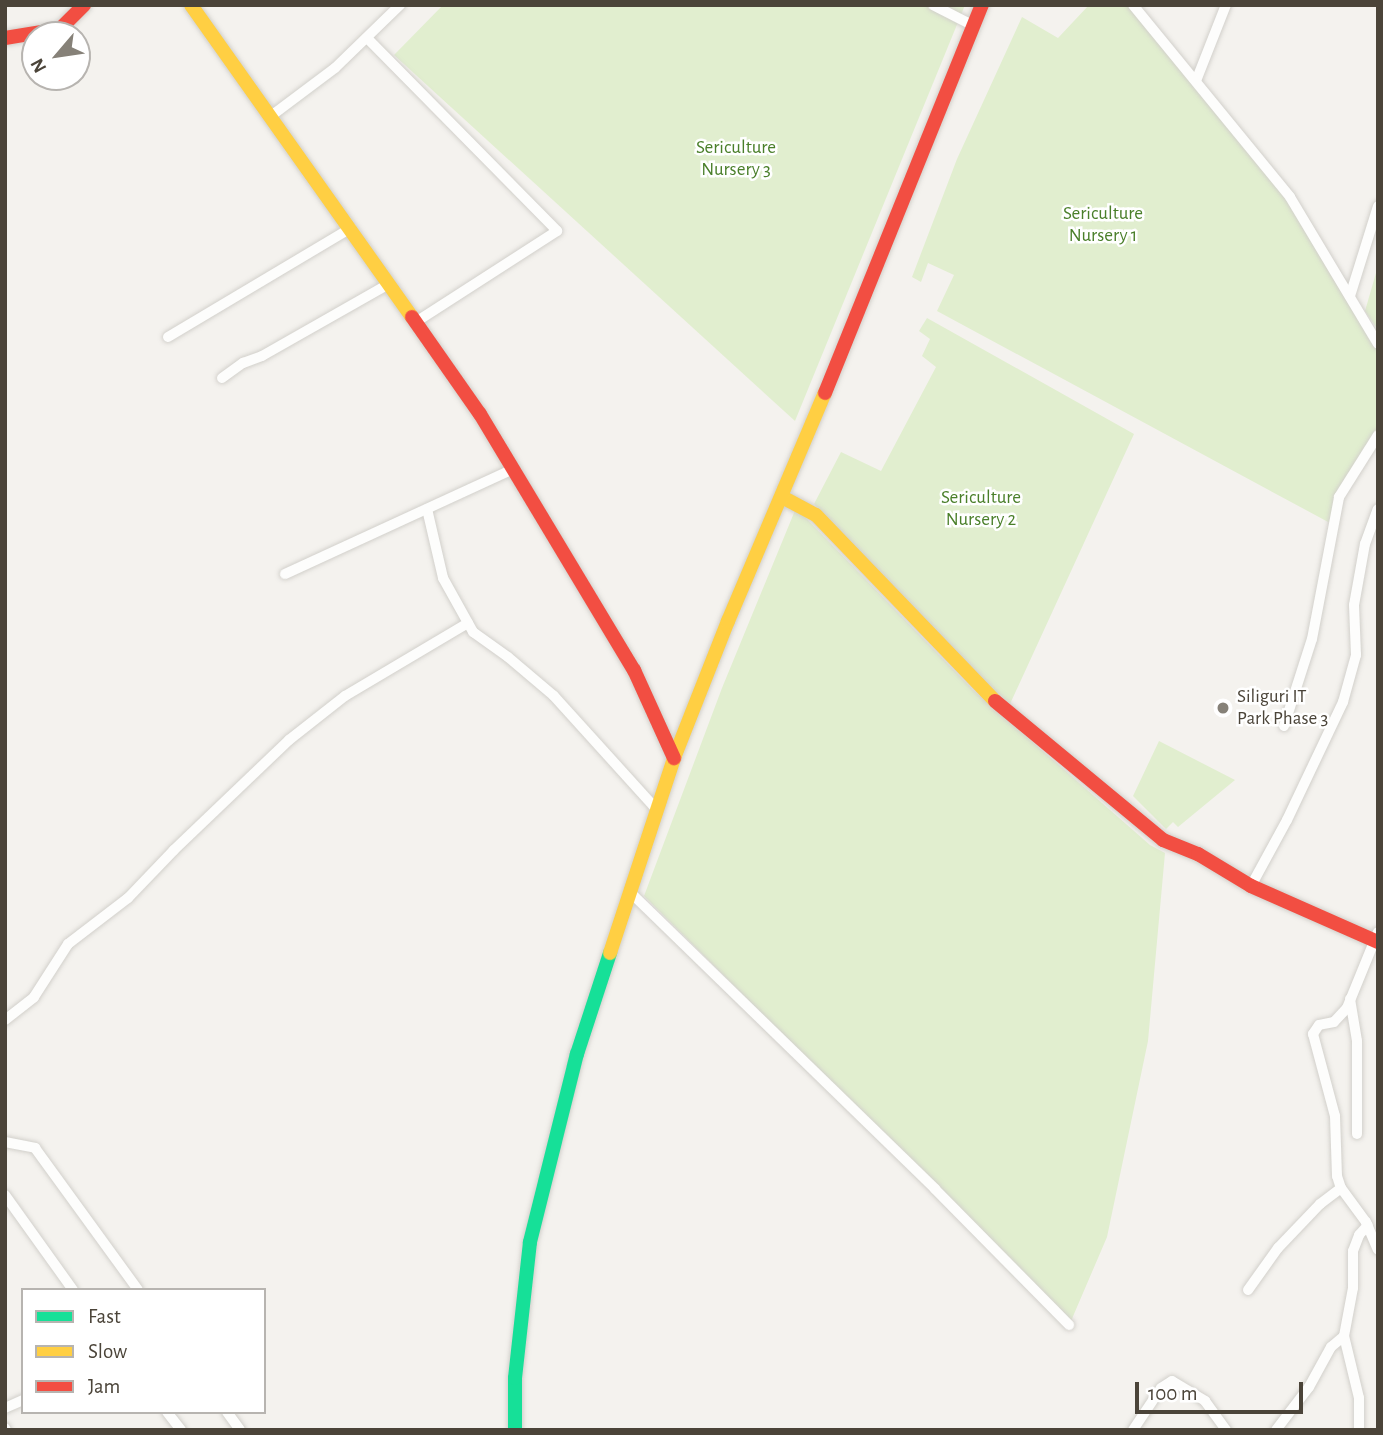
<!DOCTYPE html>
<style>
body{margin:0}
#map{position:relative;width:1383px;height:1435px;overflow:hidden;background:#f4f2ee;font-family:"Alegreya Sans",sans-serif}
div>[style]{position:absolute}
.green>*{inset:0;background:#e1eecf}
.roads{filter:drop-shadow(0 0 2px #d2d0cb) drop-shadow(0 0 2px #d2d0cb)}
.street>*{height:10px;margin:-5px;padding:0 5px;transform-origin:5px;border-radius:5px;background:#fdfdfc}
.fast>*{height:14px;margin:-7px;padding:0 7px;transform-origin:7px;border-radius:7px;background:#16e098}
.slow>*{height:14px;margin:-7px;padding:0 7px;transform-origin:7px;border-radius:7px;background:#ffcf43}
.jam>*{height:14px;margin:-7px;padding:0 7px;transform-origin:7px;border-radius:7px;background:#f24e42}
.dots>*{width:19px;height:19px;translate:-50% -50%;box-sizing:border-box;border:4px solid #fff;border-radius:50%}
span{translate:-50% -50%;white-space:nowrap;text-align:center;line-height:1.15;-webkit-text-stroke:5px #fff;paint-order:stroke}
.park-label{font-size:19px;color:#4a7f2a}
.poi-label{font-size:19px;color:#4b4439}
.left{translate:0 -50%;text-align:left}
.frame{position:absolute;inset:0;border:7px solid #4b4439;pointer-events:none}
.legend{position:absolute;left:21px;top:1288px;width:245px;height:126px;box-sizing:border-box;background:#fff;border:2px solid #b7b4b0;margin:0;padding:9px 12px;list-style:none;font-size:21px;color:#4b4439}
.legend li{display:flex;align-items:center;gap:14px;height:35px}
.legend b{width:35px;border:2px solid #b7b4b0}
.north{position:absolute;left:21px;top:21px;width:70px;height:70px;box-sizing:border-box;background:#fff;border:2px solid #b7b4b0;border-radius:50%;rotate:241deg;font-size:19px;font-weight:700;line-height:28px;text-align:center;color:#4b4439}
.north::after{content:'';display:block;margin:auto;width:24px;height:32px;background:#868178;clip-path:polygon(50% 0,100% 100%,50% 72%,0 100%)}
.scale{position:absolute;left:1135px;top:1382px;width:168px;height:32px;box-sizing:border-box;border:4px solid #4b4439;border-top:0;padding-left:9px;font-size:21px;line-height:24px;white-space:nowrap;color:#4b4439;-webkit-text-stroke:5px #fff;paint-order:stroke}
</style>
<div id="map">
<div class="green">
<div style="clip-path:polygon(443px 5px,965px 5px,795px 421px,394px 55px)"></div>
<div style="clip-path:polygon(1089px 5px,1128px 5px,1133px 10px,1284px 196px,1378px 352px,1378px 429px,1330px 523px,937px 311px,954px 275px,928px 263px,921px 282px,912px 277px,957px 159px,1022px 17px,1058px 38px)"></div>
<div style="clip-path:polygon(1378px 266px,1378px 330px,1365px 311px)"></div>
<div style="clip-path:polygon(927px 318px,1134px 434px,1010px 704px,987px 684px,814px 504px,841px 452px,881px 471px,936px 367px,922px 356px,930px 339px,919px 331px)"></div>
<div style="clip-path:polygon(796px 508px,973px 690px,1150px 845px,1165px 853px,1148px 1041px,1107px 1237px,1071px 1321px,644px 896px,722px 688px)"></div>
<div style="clip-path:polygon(1159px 741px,1235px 780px,1178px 827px,1173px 822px,1166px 829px,1133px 796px)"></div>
</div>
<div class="roads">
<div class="street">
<div style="left:933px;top:5px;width:46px;rotate:27.1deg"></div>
<div style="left:1133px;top:5px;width:248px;rotate:50.7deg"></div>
<div style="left:1290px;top:197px;width:171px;rotate:59.1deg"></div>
<div style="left:367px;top:38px;width:271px;rotate:45.4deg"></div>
<div style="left:557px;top:231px;width:168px;rotate:147.2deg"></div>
<div style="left:1196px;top:81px;width:82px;rotate:-68.5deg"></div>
<div style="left:271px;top:116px;width:80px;rotate:-36.9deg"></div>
<div style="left:335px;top:68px;width:91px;rotate:-44.1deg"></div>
<div style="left:1350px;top:296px;width:94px;rotate:-72.7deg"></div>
<div style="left:168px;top:337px;width:213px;rotate:-30.8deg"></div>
<div style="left:222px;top:378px;width:26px;rotate:-36deg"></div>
<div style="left:243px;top:363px;width:20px;rotate:-20deg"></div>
<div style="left:262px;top:356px;width:146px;rotate:-29.6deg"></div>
<div style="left:427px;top:509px;width:71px;rotate:76.9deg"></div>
<div style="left:443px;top:578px;width:62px;rotate:60.9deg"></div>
<div style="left:473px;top:632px;width:43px;rotate:35.5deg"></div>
<div style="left:508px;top:657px;width:60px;rotate:40.3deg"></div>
<div style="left:554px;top:696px;width:154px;rotate:47.9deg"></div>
<div style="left:285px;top:574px;width:251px;rotate:-24.7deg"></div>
<div style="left:1284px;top:726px;width:91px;rotate:-72.2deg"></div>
<div style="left:1312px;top:639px;width:145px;rotate:-79.2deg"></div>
<div style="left:1339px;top:497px;width:73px;rotate:-57.8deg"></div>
<div style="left:1251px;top:886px;width:75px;rotate:-61.4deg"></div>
<div style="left:1287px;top:820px;width:131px;rotate:-64.6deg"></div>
<div style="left:1343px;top:702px;width:49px;rotate:-74.5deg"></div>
<div style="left:1356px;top:655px;width:50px;rotate:-92.3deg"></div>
<div style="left:1354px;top:605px;width:62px;rotate:-79.8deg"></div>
<div style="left:1365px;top:544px;width:37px;rotate:-70deg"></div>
<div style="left:631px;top:893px;width:424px;rotate:44.2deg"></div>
<div style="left:935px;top:1189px;width:191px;rotate:45.4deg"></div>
<div style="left:1378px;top:932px;width:82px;rotate:112.2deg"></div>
<div style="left:1347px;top:1008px;width:19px;rotate:133deg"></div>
<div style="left:1334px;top:1022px;width:15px;rotate:169deg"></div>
<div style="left:1319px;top:1025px;width:11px;rotate:124deg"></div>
<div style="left:1313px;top:1034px;width:85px;rotate:75deg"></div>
<div style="left:1335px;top:1116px;width:60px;rotate:88.1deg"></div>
<div style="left:1337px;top:1176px;width:13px;rotate:72deg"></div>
<div style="left:1341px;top:1188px;width:42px;rotate:53.7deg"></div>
<div style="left:1366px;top:1222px;width:30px;rotate:67deg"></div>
<div style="left:1350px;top:999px;width:43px;rotate:80.5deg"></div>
<div style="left:1357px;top:1041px;width:93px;rotate:90deg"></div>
<div style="left:5px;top:1020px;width:37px;rotate:-38deg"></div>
<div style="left:34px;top:997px;width:63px;rotate:-57.3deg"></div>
<div style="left:68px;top:944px;width:76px;rotate:-37.5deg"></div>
<div style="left:128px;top:898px;width:66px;rotate:-46.2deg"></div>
<div style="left:174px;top:850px;width:159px;rotate:-43.7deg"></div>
<div style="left:289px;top:740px;width:71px;rotate:-38.2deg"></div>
<div style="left:345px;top:696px;width:143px;rotate:-30.7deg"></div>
<div style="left:5px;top:1142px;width:31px;rotate:11deg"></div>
<div style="left:35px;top:1148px;width:175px;rotate:54deg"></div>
<div style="left:5px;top:1195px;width:117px;rotate:54.4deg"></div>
<div style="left:1248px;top:1290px;width:52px;rotate:-54.5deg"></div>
<div style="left:1278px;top:1248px;width:61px;rotate:-46.3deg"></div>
<div style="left:1320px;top:1204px;width:26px;rotate:-37deg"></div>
<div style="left:5px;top:1408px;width:20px;rotate:-24deg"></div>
<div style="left:167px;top:1412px;width:23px;rotate:52deg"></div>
<div style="left:227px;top:1412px;width:22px;rotate:54deg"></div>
<div style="left:5px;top:1428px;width:2px;rotate:63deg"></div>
<div style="left:1133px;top:1430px;width:50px;rotate:-56.3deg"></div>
<div style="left:1161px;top:1388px;width:13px;rotate:-32deg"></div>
<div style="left:1172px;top:1381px;width:39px;rotate:31deg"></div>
<div style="left:1205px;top:1401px;width:36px;rotate:54deg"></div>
<div style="left:1276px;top:1430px;width:54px;rotate:-52.5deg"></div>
<div style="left:1309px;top:1387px;width:46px;rotate:-61.2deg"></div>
<div style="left:1331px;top:1347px;width:17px;rotate:-40deg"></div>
<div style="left:1359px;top:1430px;width:32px;rotate:-90deg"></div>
<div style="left:1359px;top:1398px;width:64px;rotate:-103.6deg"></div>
<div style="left:1344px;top:1336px;width:49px;rotate:-79.4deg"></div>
<div style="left:1353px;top:1288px;width:37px;rotate:-90deg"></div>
<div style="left:1353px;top:1251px;width:17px;rotate:-69deg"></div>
<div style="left:1359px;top:1235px;width:13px;rotate:-48deg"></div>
</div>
<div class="fast">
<div style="left:515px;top:1430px;width:52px;rotate:-90deg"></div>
<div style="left:515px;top:1378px;width:137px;rotate:-83.7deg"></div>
<div style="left:530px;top:1242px;width:194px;rotate:-76deg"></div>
<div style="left:577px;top:1054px;width:106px;rotate:-71.9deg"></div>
</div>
<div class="slow">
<div style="left:191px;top:5px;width:382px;rotate:54.7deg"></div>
<div style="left:782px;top:497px;width:38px;rotate:28deg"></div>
<div style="left:816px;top:515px;width:258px;rotate:46.1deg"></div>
<div style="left:610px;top:953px;width:205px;rotate:-71.8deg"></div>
<div style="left:674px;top:758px;width:147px;rotate:-68.5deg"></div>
<div style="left:728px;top:621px;width:248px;rotate:-67deg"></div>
</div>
<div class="jam">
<div style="left:5px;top:38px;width:56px;rotate:-9.3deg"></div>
<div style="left:60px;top:29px;width:34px;rotate:-45deg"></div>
<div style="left:412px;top:317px;width:118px;rotate:55deg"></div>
<div style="left:480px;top:414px;width:299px;rotate:59deg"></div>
<div style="left:634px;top:670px;width:97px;rotate:65.6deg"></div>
<div style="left:825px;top:393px;width:419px;rotate:-68deg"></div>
<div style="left:995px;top:701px;width:218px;rotate:39.6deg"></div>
<div style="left:1163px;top:840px;width:38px;rotate:22deg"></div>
<div style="left:1198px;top:854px;width:62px;rotate:31.1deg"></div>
<div style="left:1251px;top:886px;width:139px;rotate:23.8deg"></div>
</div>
</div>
<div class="dots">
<div style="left:1223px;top:708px;background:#868178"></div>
</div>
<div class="park-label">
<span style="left:736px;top:159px">Sericulture<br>Nursery 3</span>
<span style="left:1103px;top:225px">Sericulture<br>Nursery 1</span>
<span style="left:981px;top:509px">Sericulture<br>Nursery 2</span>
</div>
<div class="poi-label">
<span class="left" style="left:1237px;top:708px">Siliguri IT<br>Park Phase 3</span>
</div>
<div class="frame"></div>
<ul class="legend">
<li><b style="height:9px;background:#16e098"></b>Fast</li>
<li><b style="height:9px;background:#ffcf43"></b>Slow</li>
<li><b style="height:9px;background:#f24e42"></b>Jam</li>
</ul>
<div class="north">N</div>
<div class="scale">100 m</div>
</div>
